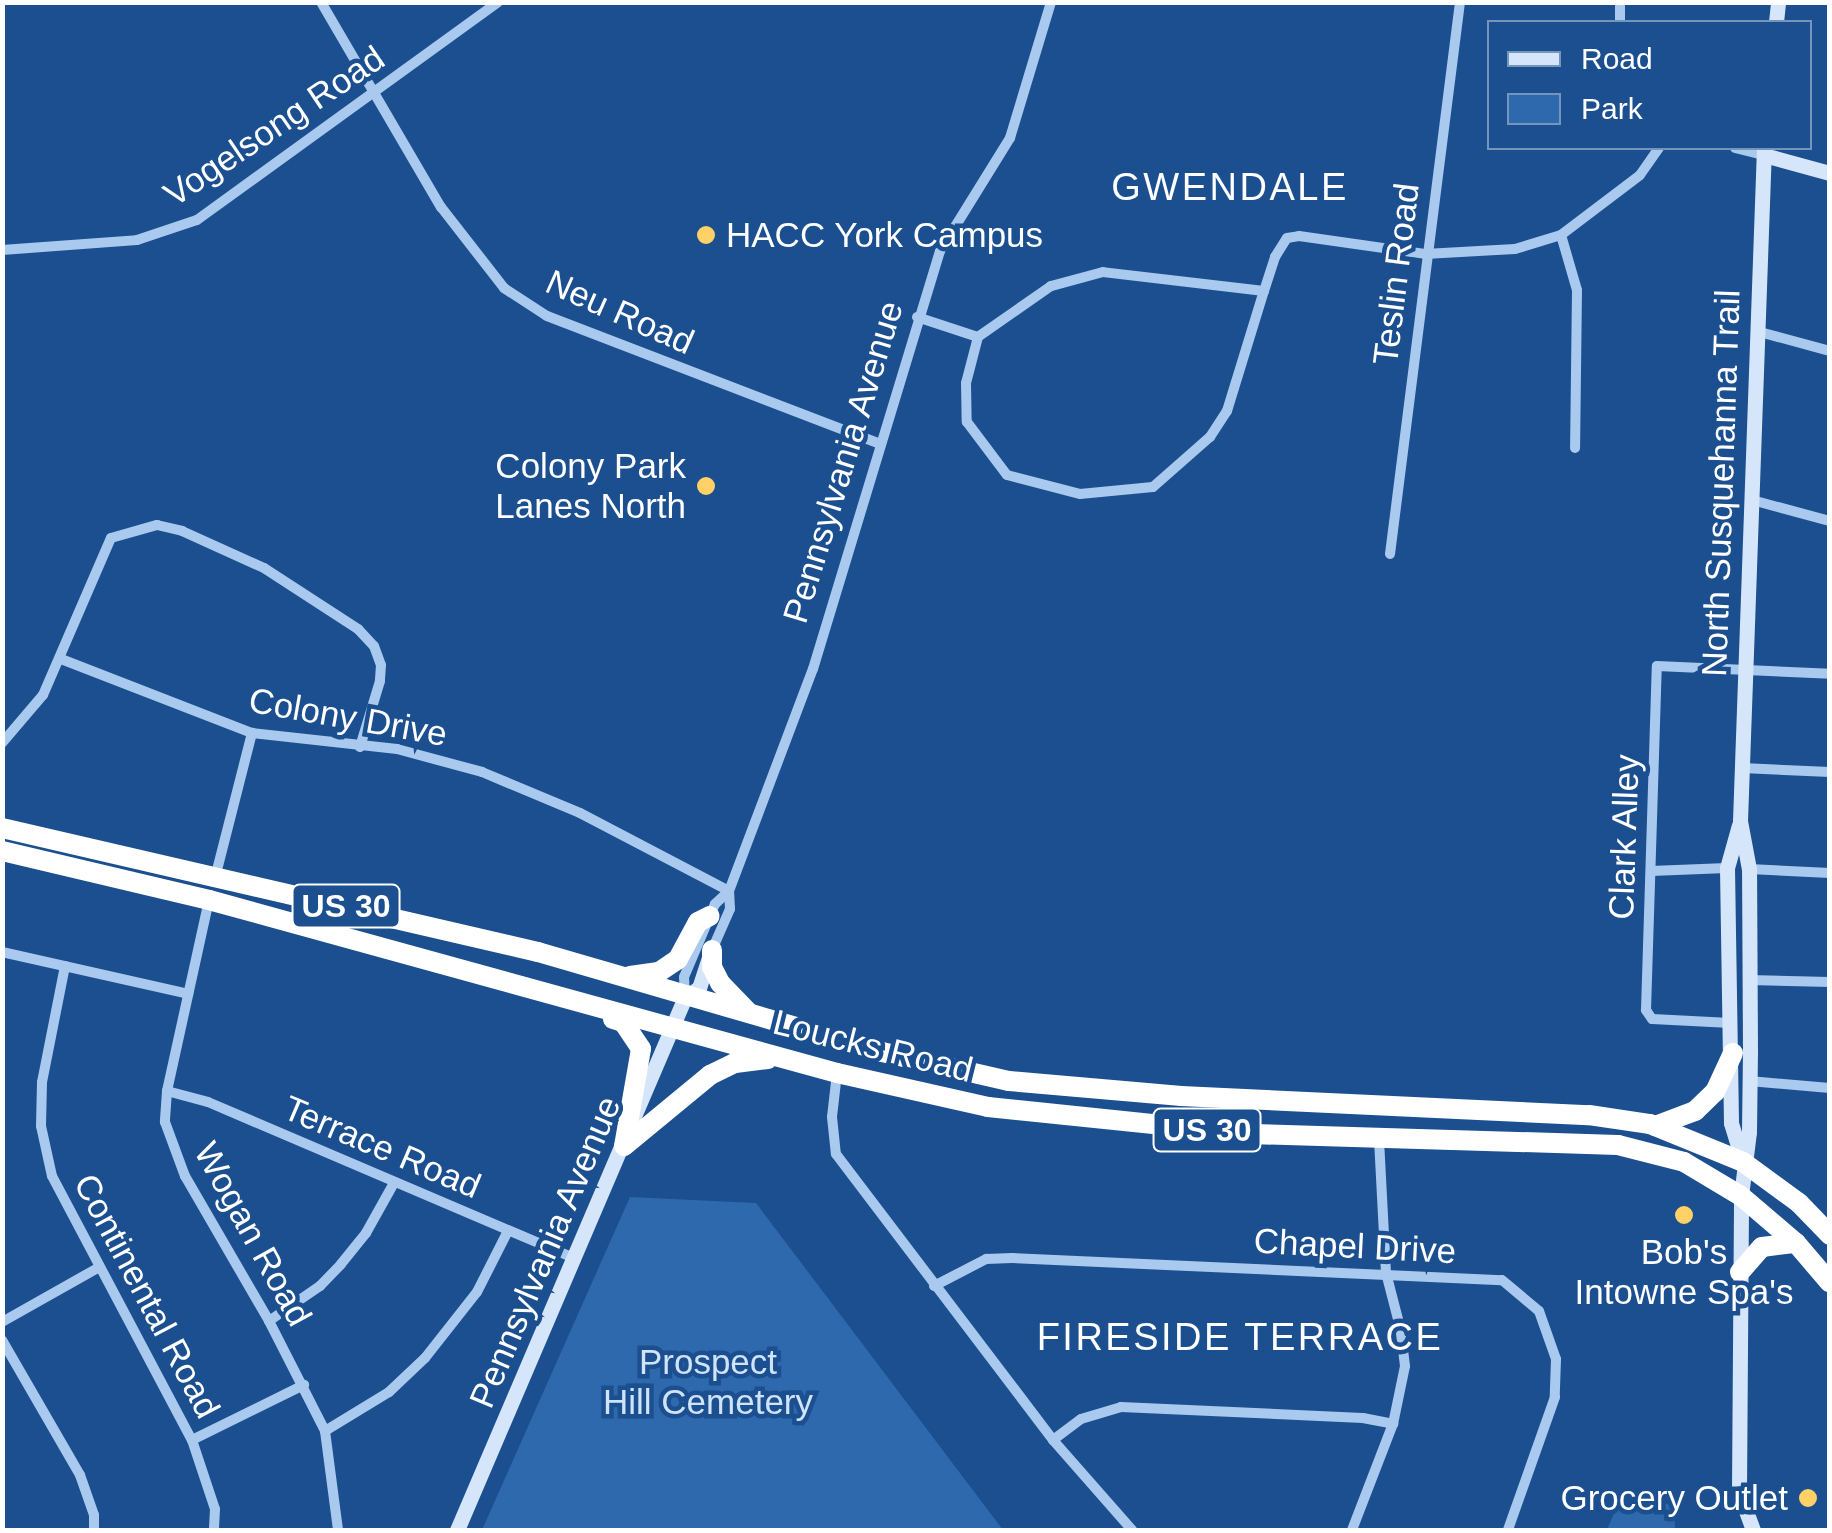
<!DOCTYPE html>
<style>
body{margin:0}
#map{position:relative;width:1832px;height:1533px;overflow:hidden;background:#1b4f8f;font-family:Arial,sans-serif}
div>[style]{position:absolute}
.green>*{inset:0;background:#2e69ad}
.street>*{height:10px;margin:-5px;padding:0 5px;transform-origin:5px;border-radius:5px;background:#a9c9ee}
.secondary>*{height:15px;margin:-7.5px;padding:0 7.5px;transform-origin:7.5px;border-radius:7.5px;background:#d6e6fa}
.highway>*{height:20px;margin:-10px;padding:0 10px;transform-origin:10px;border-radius:10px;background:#fff}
.dots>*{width:28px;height:28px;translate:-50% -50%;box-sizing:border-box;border:5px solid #1b4f8f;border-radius:50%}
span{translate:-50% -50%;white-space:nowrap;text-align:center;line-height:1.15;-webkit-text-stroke:9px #1b4f8f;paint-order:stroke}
.shield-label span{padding:2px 8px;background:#1b4f8f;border:2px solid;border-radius:8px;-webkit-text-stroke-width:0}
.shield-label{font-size:32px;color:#fff;font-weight:700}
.street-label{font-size:35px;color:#fff}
.poi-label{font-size:35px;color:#fff}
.left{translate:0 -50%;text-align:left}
.right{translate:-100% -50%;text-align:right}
.park-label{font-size:35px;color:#cfe3fa}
.neighbourhood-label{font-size:38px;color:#fff;letter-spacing:2.5px}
.frame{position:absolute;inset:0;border:5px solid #fff;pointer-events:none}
.legend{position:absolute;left:1487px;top:20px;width:325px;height:130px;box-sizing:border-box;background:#1b4f8f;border:2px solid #7695bc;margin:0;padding:12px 18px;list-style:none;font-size:30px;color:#fff}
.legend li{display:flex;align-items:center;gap:20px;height:50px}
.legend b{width:50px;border:2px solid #7695bc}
</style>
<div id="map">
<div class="green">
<div style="clip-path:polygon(630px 1197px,756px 1203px,1003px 1530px,482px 1530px)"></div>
<div style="clip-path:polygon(1619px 1501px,1674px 1504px,1675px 1530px,1607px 1530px)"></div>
</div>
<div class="street">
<div style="left:321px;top:2px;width:238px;rotate:59.7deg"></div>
<div style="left:441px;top:207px;width:103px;rotate:52.1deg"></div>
<div style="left:504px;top:288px;width:51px;rotate:33.1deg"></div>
<div style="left:547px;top:316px;width:355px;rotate:21deg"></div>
<div style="left:1620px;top:2px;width:20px;rotate:90deg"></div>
<div style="left:1735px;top:148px;width:30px;rotate:14deg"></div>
<div style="left:1561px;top:235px;width:57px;rotate:73.8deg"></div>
<div style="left:1577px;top:290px;width:158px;rotate:90.7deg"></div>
<div style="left:2px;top:250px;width:135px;rotate:-4.2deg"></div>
<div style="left:137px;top:240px;width:63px;rotate:-18.4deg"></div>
<div style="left:197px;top:220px;width:372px;rotate:-35.9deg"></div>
<div style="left:1264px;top:291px;width:162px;rotate:-173.3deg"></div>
<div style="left:1103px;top:272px;width:54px;rotate:164.9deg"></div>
<div style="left:1051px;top:286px;width:89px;rotate:145.1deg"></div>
<div style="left:978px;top:337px;width:48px;rotate:104.6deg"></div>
<div style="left:966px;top:383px;width:39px;rotate:89deg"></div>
<div style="left:967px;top:422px;width:66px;rotate:53deg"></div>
<div style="left:1007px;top:475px;width:75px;rotate:14.6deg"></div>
<div style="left:1080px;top:494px;width:73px;rotate:-5.5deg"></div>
<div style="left:1153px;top:487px;width:76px;rotate:-41.3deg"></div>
<div style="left:1210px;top:437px;width:31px;rotate:-57deg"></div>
<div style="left:1227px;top:411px;width:126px;rotate:-72.9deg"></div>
<div style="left:1264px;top:291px;width:36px;rotate:-72deg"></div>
<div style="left:1275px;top:257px;width:22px;rotate:-58deg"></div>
<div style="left:1287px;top:238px;width:12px;rotate:-9deg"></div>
<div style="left:1299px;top:236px;width:127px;rotate:8.1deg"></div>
<div style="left:1425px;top:254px;width:90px;rotate:-3.2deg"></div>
<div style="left:1515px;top:249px;width:48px;rotate:-16.9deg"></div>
<div style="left:1561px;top:235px;width:99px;rotate:-37.2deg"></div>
<div style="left:1640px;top:175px;width:33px;rotate:-55deg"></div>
<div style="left:917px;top:317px;width:64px;rotate:18.2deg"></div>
<div style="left:1756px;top:331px;width:77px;rotate:15.1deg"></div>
<div style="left:1752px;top:500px;width:81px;rotate:15.1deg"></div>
<div style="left:1390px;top:554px;width:556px;rotate:-82.77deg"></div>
<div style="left:61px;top:659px;width:205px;rotate:21.2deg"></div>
<div style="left:252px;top:733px;width:146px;rotate:6.3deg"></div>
<div style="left:397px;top:749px;width:88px;rotate:15.1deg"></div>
<div style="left:482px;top:772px;width:106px;rotate:22.7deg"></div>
<div style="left:580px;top:813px;width:168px;rotate:27.6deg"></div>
<div style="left:2px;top:743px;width:63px;rotate:-49.5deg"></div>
<div style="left:43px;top:695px;width:171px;rotate:-66.6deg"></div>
<div style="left:111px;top:538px;width:48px;rotate:-15.8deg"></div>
<div style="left:157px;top:525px;width:26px;rotate:13deg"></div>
<div style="left:182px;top:531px;width:90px;rotate:24.3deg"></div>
<div style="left:264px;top:568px;width:112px;rotate:33deg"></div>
<div style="left:358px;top:629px;width:23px;rotate:47deg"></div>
<div style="left:374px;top:646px;width:20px;rotate:70deg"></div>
<div style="left:381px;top:665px;width:16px;rotate:94deg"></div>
<div style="left:380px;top:681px;width:69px;rotate:106.9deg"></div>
<div style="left:1742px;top:768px;width:88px;rotate:2.6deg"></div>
<div style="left:1749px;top:869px;width:81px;rotate:2.8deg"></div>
<div style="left:1651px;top:871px;width:76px;rotate:-2.3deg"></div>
<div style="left:215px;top:878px;width:150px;rotate:-75.7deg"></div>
<div style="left:209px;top:900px;width:196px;rotate:102.4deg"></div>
<div style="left:167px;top:1091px;width:31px;rotate:94deg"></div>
<div style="left:165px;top:1122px;width:58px;rotate:69.7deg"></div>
<div style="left:185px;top:1176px;width:168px;rotate:59.9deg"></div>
<div style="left:269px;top:1321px;width:123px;rotate:63deg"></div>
<div style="left:325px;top:1431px;width:100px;rotate:82.5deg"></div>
<div style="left:712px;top:950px;width:45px;rotate:-66.3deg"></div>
<div style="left:730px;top:909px;width:18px;rotate:-93deg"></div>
<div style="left:729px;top:891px;width:237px;rotate:-69.3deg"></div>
<div style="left:813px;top:669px;width:437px;rotate:-73.1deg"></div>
<div style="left:940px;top:251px;width:133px;rotate:-58.2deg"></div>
<div style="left:1010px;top:138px;width:142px;rotate:-73.2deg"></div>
<div style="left:2px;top:952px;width:191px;rotate:12.7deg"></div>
<div style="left:65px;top:966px;width:118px;rotate:101.2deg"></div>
<div style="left:42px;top:1082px;width:44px;rotate:91.3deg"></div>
<div style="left:41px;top:1126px;width:51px;rotate:77.6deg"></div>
<div style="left:52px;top:1176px;width:299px;rotate:62.1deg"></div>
<div style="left:192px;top:1440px;width:73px;rotate:71.6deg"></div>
<div style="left:215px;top:1509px;width:21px;rotate:93deg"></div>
<div style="left:1748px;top:980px;width:82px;rotate:1.4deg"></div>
<div style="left:685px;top:996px;width:19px;rotate:-93deg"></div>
<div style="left:684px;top:977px;width:79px;rotate:-67deg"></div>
<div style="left:715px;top:904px;width:19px;rotate:-43deg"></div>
<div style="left:1731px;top:1023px;width:79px;rotate:-177.1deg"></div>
<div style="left:1652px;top:1019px;width:11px;rotate:-124deg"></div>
<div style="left:1646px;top:1010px;width:344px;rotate:-88.2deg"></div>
<div style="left:1657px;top:666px;width:173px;rotate:2.6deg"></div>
<div style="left:837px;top:1073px;width:44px;rotate:96.5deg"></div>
<div style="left:832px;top:1117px;width:37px;rotate:84deg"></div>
<div style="left:836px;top:1154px;width:359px;rotate:52.8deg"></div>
<div style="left:1053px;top:1440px;width:120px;rotate:48.7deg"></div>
<div style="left:1749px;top:1081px;width:81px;rotate:4.9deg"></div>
<div style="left:167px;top:1091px;width:42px;rotate:15deg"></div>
<div style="left:208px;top:1102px;width:398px;rotate:23.1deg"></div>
<div style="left:934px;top:1286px;width:59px;rotate:-27.4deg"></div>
<div style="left:986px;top:1259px;width:26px;rotate:-2deg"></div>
<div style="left:1012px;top:1258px;width:490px;rotate:2.6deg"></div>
<div style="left:1502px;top:1280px;width:48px;rotate:40deg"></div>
<div style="left:1539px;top:1311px;width:51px;rotate:70.5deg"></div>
<div style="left:1556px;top:1359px;width:38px;rotate:92deg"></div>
<div style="left:1555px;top:1397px;width:141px;rotate:109.5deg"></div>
<div style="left:269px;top:1321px;width:62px;rotate:-34.5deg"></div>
<div style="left:320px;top:1286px;width:30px;rotate:-46deg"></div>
<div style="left:341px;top:1264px;width:40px;rotate:-51deg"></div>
<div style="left:366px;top:1233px;width:57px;rotate:-60.8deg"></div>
<div style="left:2px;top:1322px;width:110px;rotate:-29.4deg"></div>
<div style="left:2px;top:1340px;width:156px;rotate:60deg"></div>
<div style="left:80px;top:1475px;width:42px;rotate:70.7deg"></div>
<div style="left:94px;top:1515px;width:15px;rotate:90deg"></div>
<div style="left:325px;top:1431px;width:75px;rotate:-31.4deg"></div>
<div style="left:389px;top:1392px;width:50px;rotate:-43.4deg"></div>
<div style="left:425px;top:1358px;width:84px;rotate:-51.8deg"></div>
<div style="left:477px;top:1292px;width:68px;rotate:-63.1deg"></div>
<div style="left:192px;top:1440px;width:125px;rotate:-26.2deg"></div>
<div style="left:1053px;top:1440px;width:35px;rotate:-37deg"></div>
<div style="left:1081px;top:1419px;width:42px;rotate:-16.7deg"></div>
<div style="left:1121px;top:1407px;width:242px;rotate:2.6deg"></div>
<div style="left:1363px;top:1418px;width:31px;rotate:11deg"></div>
<div style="left:1352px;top:1530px;width:114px;rotate:-68.9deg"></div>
<div style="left:1393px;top:1424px;width:59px;rotate:-78.3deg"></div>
<div style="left:1405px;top:1366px;width:39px;rotate:-97deg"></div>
<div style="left:1400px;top:1327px;width:56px;rotate:-104.5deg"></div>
<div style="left:1386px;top:1273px;width:135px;rotate:-93deg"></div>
</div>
<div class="secondary">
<div style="left:1776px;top:22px;width:20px;rotate:-84deg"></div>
<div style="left:1764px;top:155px;width:68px;rotate:15.3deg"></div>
<div style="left:1739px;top:825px;width:45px;rotate:105.6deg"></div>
<div style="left:1727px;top:868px;width:255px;rotate:89.1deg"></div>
<div style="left:1731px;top:1123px;width:38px;rotate:73deg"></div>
<div style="left:457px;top:1530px;width:580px;rotate:-66.84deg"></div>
<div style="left:685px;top:997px;width:17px;rotate:-33deg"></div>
<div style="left:699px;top:988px;width:35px;rotate:-72deg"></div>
<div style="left:1753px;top:1530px;width:40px;rotate:-110.2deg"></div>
<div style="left:1739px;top:1492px;width:296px;rotate:-89.6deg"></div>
<div style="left:1741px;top:1196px;width:64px;rotate:-82.9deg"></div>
<div style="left:1749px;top:1132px;width:81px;rotate:-89.3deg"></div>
<div style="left:1750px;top:1051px;width:182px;rotate:-90.3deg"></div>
<div style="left:1749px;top:869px;width:49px;rotate:-100.6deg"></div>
<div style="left:1740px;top:821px;width:673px;rotate:-87.96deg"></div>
</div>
<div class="highway">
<div style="left:2px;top:828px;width:550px;rotate:13.03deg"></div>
<div style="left:538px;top:952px;width:358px;rotate:16.2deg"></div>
<div style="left:882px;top:1052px;width:130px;rotate:12.9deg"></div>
<div style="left:1009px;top:1081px;width:173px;rotate:5deg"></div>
<div style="left:1181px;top:1096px;width:408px;rotate:2.7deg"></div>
<div style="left:1589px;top:1115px;width:62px;rotate:8.4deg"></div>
<div style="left:1650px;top:1124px;width:100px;rotate:22.2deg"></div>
<div style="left:1743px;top:1162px;width:69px;rotate:36.2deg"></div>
<div style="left:1799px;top:1203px;width:45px;rotate:45.9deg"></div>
<div style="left:2px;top:851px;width:213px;rotate:13.3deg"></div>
<div style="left:209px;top:900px;width:651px;rotate:15.4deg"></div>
<div style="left:837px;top:1073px;width:155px;rotate:12.7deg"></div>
<div style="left:988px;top:1107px;width:264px;rotate:5.9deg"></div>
<div style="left:1251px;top:1134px;width:367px;rotate:1.7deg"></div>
<div style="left:1618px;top:1145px;width:68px;rotate:14.4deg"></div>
<div style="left:1684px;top:1162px;width:66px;rotate:30.8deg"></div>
<div style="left:1741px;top:1196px;width:72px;rotate:40.5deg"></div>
<div style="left:1796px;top:1243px;width:52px;rotate:49.6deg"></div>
<div style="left:712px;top:950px;width:17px;rotate:90deg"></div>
<div style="left:712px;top:967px;width:18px;rotate:63deg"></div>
<div style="left:720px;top:983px;width:40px;rotate:46deg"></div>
<div style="left:630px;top:976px;width:29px;rotate:-8deg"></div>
<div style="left:659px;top:972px;width:23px;rotate:-34deg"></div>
<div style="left:678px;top:959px;width:42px;rotate:-61.6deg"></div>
<div style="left:698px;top:922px;width:13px;rotate:-27deg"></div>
<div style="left:613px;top:1019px;width:10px;rotate:17deg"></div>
<div style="left:623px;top:1022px;width:32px;rotate:56deg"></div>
<div style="left:641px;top:1049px;width:98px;rotate:99.9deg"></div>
<div style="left:1655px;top:1126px;width:43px;rotate:-20.6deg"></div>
<div style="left:1695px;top:1111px;width:28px;rotate:-44deg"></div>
<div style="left:1715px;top:1092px;width:43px;rotate:-65.2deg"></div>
<div style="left:624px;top:1146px;width:112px;rotate:-39.5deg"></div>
<div style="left:710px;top:1075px;width:28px;rotate:-26deg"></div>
<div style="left:735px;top:1063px;width:33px;rotate:-7deg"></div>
<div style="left:1740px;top:1272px;width:33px;rotate:-49deg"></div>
<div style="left:1762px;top:1247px;width:34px;rotate:-7deg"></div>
</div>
<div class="dots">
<div style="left:706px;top:235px;background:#ffd166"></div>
<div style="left:706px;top:486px;background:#ffd166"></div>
<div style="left:1684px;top:1215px;background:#ffd166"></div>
<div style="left:1808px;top:1498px;background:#ffd166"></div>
</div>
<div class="shield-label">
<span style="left:346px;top:906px">US 30</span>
<span style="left:1207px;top:1130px">US 30</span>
</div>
<div class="street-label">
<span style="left:274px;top:126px;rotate:-34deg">Vogelsong Road</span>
<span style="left:1396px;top:274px;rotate:-83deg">Teslin Road</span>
<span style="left:620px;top:312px;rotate:24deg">Neu Road</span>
<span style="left:843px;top:462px;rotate:-73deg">Pennsylvania Avenue</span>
<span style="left:1721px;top:483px;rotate:-88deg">North Susquehanna Trail</span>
<span style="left:348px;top:717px;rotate:10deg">Colony Drive</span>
<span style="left:1624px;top:837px;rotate:-88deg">Clark Alley</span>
<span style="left:873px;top:1046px;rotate:14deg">Loucks Road</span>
<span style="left:382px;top:1147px;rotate:23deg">Terrace Road</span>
<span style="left:253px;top:1234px;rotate:61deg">Wogan Road</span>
<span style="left:1355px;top:1246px;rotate:3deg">Chapel Drive</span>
<span style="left:545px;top:1252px;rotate:-67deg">Pennsylvania Avenue</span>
<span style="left:147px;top:1296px;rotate:62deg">Continental Road</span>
</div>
<div class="poi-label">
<span class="left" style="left:726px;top:235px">HACC York Campus</span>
<span class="right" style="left:686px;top:486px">Colony Park<br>Lanes North</span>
<span style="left:1684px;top:1272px">Bob's<br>Intowne Spa's</span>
<span class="right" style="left:1788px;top:1498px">Grocery Outlet</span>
</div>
<div class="park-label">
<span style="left:708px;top:1382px">Prospect<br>Hill Cemetery</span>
</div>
<div class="neighbourhood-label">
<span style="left:1230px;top:188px">GWENDALE</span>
<span style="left:1240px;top:1338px">FIRESIDE TERRACE</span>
</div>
<div class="frame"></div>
<ul class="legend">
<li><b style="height:12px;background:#d6e6fa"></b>Road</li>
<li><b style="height:28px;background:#2e69ad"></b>Park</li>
</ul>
</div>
